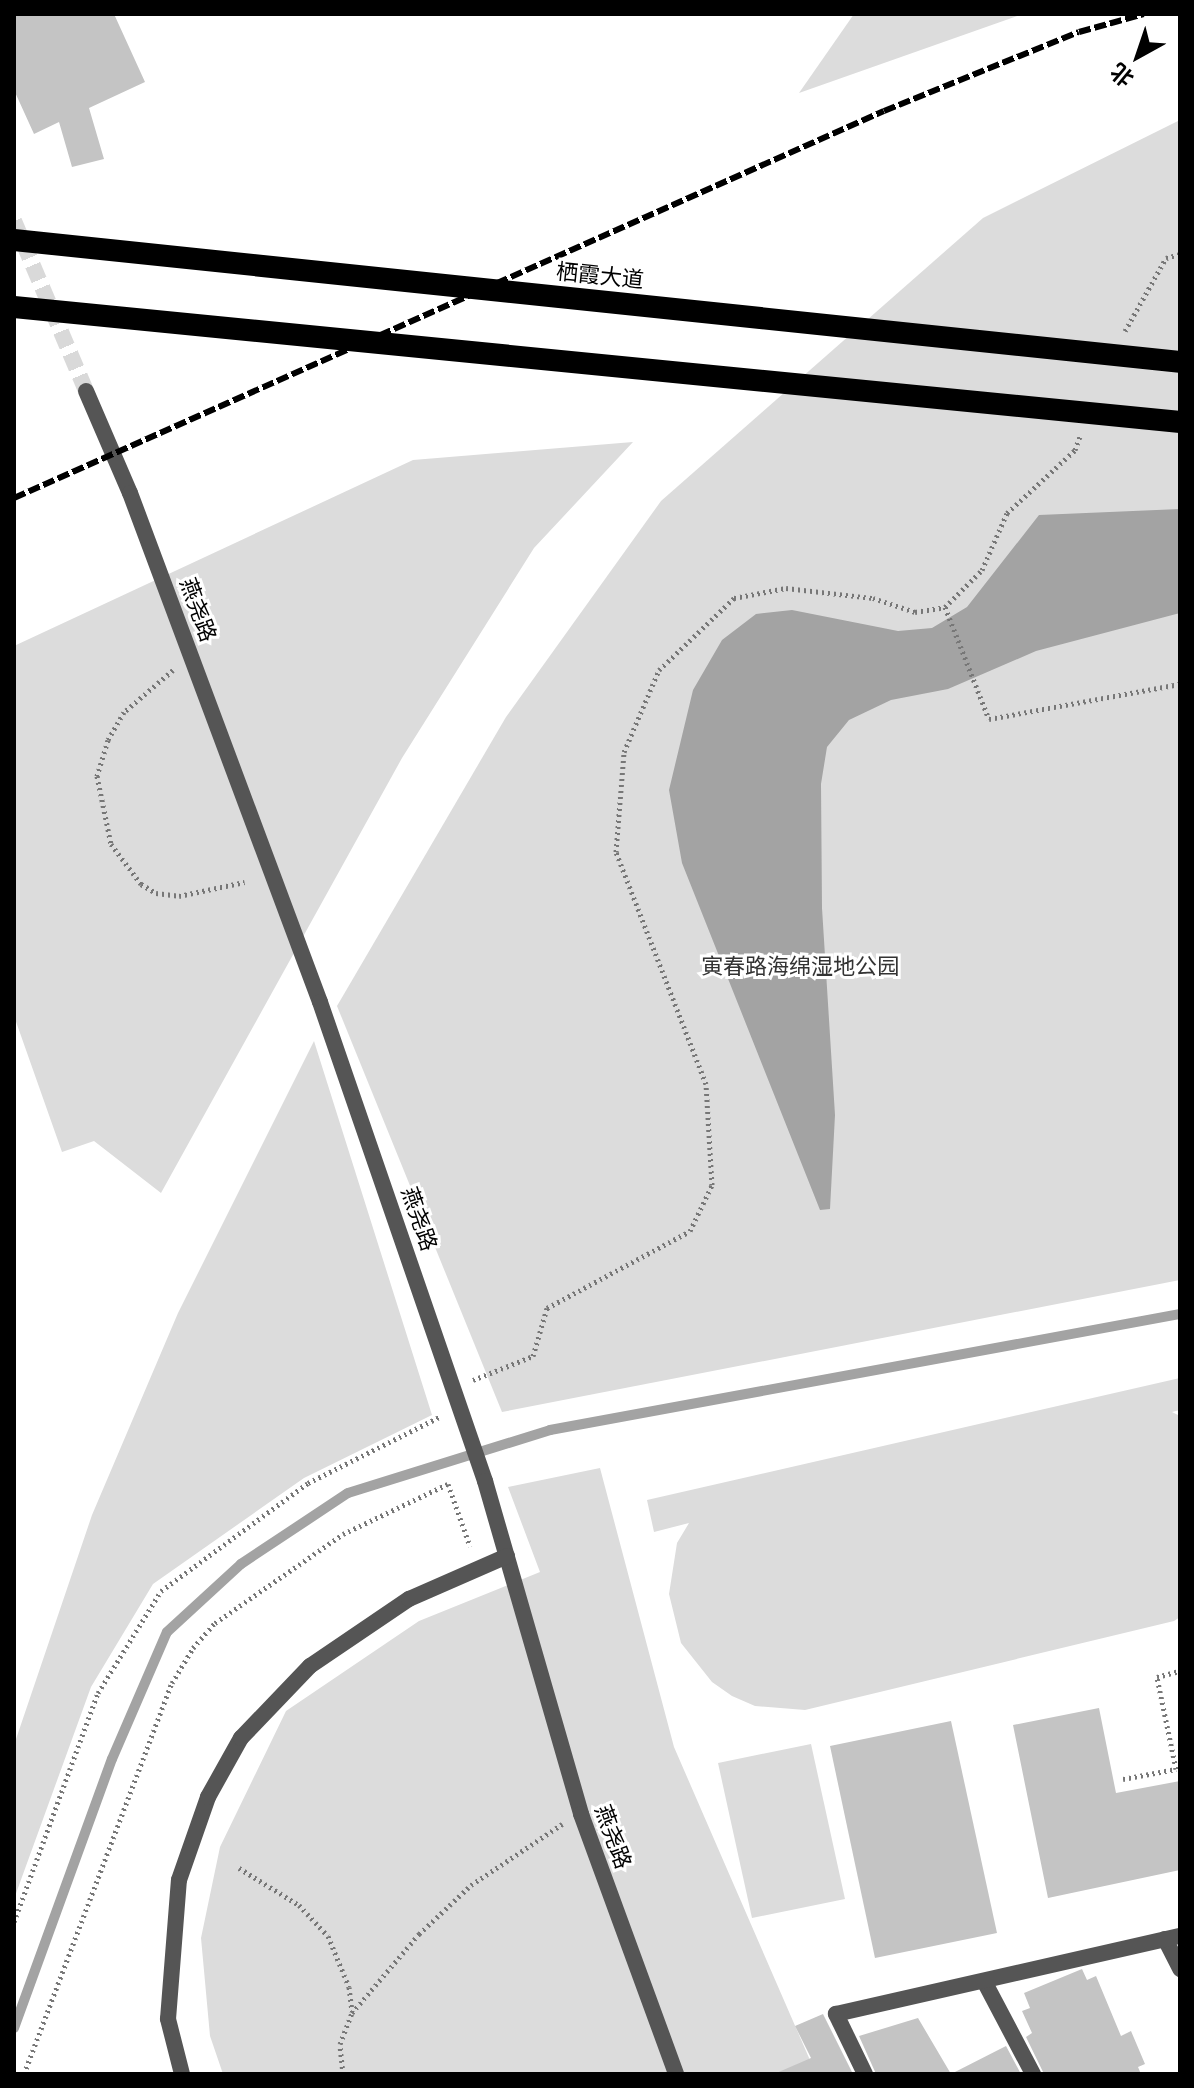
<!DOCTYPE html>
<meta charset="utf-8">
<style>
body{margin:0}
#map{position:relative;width:1194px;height:2088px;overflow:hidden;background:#fff;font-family:"Fira Sans","Noto Sans SC",sans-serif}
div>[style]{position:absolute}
.green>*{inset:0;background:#dcdcdc}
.water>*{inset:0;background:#a3a3a3}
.stream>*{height:10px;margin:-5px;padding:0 5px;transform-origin:5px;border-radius:5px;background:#a3a3a3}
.building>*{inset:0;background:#c4c4c4}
.minor-tunnel>*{height:16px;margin-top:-8px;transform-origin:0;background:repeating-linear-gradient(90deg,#d9d9d9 0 16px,transparent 0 24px)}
.path>*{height:5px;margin-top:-2.5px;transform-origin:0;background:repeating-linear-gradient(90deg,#777 0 2px,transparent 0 6px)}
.service>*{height:16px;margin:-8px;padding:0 8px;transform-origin:8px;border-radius:8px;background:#555}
.minor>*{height:16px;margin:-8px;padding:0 8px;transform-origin:8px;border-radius:8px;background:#555}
.trunk>*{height:22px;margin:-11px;padding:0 11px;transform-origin:11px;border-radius:11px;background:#000}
.rail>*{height:6px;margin-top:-3px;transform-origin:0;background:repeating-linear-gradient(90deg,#000 0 12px,transparent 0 16px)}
span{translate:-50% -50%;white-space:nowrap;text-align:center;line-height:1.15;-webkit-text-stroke:6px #fff;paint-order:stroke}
.street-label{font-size:22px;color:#000}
.park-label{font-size:22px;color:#333}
.frame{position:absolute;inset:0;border:16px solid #000;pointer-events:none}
.north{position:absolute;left:1098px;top:16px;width:80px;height:80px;-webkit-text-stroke:6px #fff;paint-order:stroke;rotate:220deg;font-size:22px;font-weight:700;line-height:32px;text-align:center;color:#000}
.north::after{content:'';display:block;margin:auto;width:28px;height:36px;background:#000;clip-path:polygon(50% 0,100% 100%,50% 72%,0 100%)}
</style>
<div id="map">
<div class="green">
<div style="clip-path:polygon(854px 14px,1023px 14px,799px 93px)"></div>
<div style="clip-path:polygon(1180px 120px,1180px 1280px,502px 1412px,337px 1006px,506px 717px,661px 501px,983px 218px)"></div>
<div style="clip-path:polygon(633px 442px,534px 548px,402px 758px,161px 1193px,94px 1141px,62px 1152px,14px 1016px,14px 646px,413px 460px)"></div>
<div style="clip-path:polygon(314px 1041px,432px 1415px,304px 1478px,153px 1584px,91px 1687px,14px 1899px,14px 1745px,92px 1515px,178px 1313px)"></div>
<div style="clip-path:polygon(1180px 1378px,1180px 1410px,1172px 1412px,1180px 1416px,1180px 1617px,1174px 1621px,805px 1710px,755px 1706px,732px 1696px,712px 1682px,681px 1643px,669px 1594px,677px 1543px,689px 1523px,654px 1532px,647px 1500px)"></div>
<div style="clip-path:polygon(600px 1468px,674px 1747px,816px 2074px,223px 2074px,210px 2036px,201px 1938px,220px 1847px,286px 1711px,419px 1621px,540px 1572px,508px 1487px)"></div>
<div style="clip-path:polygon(811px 1744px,845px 1899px,752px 1918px,718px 1763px)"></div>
</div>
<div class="water">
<div style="clip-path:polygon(1180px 509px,1180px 613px,1036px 651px,948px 689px,891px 700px,849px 720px,827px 747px,821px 784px,822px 908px,835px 1115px,830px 1209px,820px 1210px,682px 863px,669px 790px,693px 690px,722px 640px,756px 614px,792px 610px,898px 631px,932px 628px,967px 607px,1039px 515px)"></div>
</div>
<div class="stream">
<div style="left:14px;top:2028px;width:286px;rotate:-70deg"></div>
<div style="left:112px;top:1759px;width:138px;rotate:-66.6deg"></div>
<div style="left:167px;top:1632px;width:100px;rotate:-42.6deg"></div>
<div style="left:241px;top:1564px;width:128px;rotate:-33.6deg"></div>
<div style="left:348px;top:1493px;width:212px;rotate:-17.3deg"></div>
<div style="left:550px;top:1430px;width:641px;rotate:-10.43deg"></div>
</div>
<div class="building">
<div style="clip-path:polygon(14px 14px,114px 14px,145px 82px,89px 108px,104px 159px,72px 167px,59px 122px,34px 134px,14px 90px)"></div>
<div style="clip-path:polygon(1099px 1708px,1116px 1793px,1180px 1781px,1180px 1870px,1048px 1898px,1013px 1725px)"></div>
<div style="clip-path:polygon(951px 1721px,997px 1933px,875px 1958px,830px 1746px)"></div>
<div style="clip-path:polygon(1082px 1969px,1087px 1980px,1096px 1976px,1121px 2036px,1131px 2031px,1145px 2064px,1138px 2067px,1141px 2074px,1044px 2074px,1026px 2037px,1032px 2033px,1022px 2011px,1030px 2008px,1024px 1993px)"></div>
<div style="clip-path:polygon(823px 2014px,853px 2074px,774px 2074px,811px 2058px,795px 2026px)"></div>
<div style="clip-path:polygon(918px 2018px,951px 2074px,1006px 2046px,1021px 2074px,876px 2074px,859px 2036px)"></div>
</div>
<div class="minor-tunnel">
<div style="left:14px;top:221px;width:185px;rotate:67deg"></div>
</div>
<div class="path">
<div style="left:1125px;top:331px;width:84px;rotate:-60.7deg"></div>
<div style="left:1166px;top:258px;width:15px;rotate:-16deg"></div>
<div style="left:945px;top:607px;width:120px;rotate:68.6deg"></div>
<div style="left:989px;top:719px;width:194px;rotate:-10.4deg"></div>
<div style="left:173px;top:670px;width:65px;rotate:139.4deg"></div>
<div style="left:124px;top:712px;width:32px;rotate:120deg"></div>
<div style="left:108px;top:740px;width:38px;rotate:107deg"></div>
<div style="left:97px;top:776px;width:69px;rotate:78.4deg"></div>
<div style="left:111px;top:844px;width:50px;rotate:53.1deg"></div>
<div style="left:141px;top:884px;width:17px;rotate:31deg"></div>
<div style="left:156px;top:893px;width:23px;rotate:7deg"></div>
<div style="left:179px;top:896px;width:67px;rotate:-12deg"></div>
<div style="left:473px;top:1380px;width:65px;rotate:-21.8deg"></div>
<div style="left:533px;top:1356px;width:50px;rotate:-73.7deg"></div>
<div style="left:547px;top:1308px;width:162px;rotate:-28.3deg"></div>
<div style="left:690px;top:1231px;width:51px;rotate:-64.4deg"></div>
<div style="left:712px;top:1185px;width:101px;rotate:-93.4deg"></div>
<div style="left:706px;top:1084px;width:249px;rotate:-111.2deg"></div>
<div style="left:616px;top:852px;width:100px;rotate:-85.4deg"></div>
<div style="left:624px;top:752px;width:89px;rotate:-66.9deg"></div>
<div style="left:659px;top:670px;width:104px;rotate:-43.8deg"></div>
<div style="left:734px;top:598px;width:53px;rotate:-10.9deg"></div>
<div style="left:786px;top:588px;width:88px;rotate:6.6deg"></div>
<div style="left:873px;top:598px;width:44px;rotate:18.4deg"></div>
<div style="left:915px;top:612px;width:30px;rotate:-9deg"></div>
<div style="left:945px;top:607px;width:52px;rotate:-45deg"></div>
<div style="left:982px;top:570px;width:62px;rotate:-66.3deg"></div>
<div style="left:1007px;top:513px;width:93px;rotate:-42.8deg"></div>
<div style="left:1075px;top:450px;width:15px;rotate:-70deg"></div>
<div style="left:1123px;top:1779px;width:54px;rotate:-10.7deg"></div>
<div style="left:1176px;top:1769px;width:94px;rotate:-101.7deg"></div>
<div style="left:1157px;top:1677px;width:24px;rotate:-15deg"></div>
<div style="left:239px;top:1868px;width:70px;rotate:31.7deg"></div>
<div style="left:299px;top:1905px;width:42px;rotate:46.9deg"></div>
<div style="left:328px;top:1936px;width:55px;rotate:67.6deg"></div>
<div style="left:349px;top:1987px;width:25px;rotate:83deg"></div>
<div style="left:14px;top:1922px;width:244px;rotate:-69.9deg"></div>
<div style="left:98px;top:1693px;width:120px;rotate:-58.3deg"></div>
<div style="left:161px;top:1591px;width:182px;rotate:-36.3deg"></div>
<div style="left:308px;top:1483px;width:147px;rotate:-26.7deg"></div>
<div style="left:24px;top:2074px;width:418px;rotate:-69.3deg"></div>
<div style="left:172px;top:1683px;width:41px;rotate:-59deg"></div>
<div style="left:193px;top:1648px;width:33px;rotate:-49deg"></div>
<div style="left:215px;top:1623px;width:156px;rotate:-34.8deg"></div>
<div style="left:343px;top:1534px;width:116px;rotate:-25.5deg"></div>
<div style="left:448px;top:1484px;width:66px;rotate:70.5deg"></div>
<div style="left:343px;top:2074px;width:30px;rotate:-96deg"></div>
<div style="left:340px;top:2044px;width:33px;rotate:-69deg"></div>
<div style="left:352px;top:2013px;width:104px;rotate:-49.7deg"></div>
<div style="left:419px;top:1934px;width:71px;rotate:-43.3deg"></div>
<div style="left:471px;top:1885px;width:110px;rotate:-33.8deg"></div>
</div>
<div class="service">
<div style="left:1165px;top:1939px;width:34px;rotate:63deg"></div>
<div style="left:984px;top:1981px;width:105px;rotate:62.2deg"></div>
<div style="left:865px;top:2074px;width:67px;rotate:-115.8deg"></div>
<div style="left:836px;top:2014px;width:353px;rotate:-12.8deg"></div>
</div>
<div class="minor">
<div style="left:86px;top:391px;width:111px;rotate:66.7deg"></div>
<div style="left:130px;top:493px;width:543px;rotate:69.53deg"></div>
<div style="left:320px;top:1002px;width:507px;rotate:70.99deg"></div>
<div style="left:485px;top:1481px;width:347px;rotate:73.9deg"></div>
<div style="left:581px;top:1814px;width:277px;rotate:69.9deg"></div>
<div style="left:182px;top:2074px;width:57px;rotate:-104.3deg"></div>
<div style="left:168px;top:2019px;width:139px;rotate:-85.5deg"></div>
<div style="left:179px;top:1880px;width:88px;rotate:-70.7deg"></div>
<div style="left:208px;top:1797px;width:68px;rotate:-60.8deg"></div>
<div style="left:241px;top:1738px;width:100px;rotate:-46.2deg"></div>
<div style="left:310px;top:1666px;width:120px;rotate:-34.1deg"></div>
<div style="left:409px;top:1599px;width:107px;rotate:-23.7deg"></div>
</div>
<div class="trunk">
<div style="left:14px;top:240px;width:1172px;rotate:5.97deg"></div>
<div style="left:14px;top:307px;width:1172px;rotate:5.63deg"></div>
</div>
<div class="rail">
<div style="left:14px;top:498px;width:952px;rotate:-23.98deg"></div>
<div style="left:884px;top:111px;width:210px;rotate:-22.1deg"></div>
<div style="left:1079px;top:32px;width:67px;rotate:-15.5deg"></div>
</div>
<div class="street-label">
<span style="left:600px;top:276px;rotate:6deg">栖霞大道</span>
<span style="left:198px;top:610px;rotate:70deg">燕尧路</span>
<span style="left:419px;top:1219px;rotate:71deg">燕尧路</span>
<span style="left:613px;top:1837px;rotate:70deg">燕尧路</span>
</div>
<div class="park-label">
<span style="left:800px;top:967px">寅春路海绵湿地公园</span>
</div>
<div class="frame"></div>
<div class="north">北</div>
</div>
